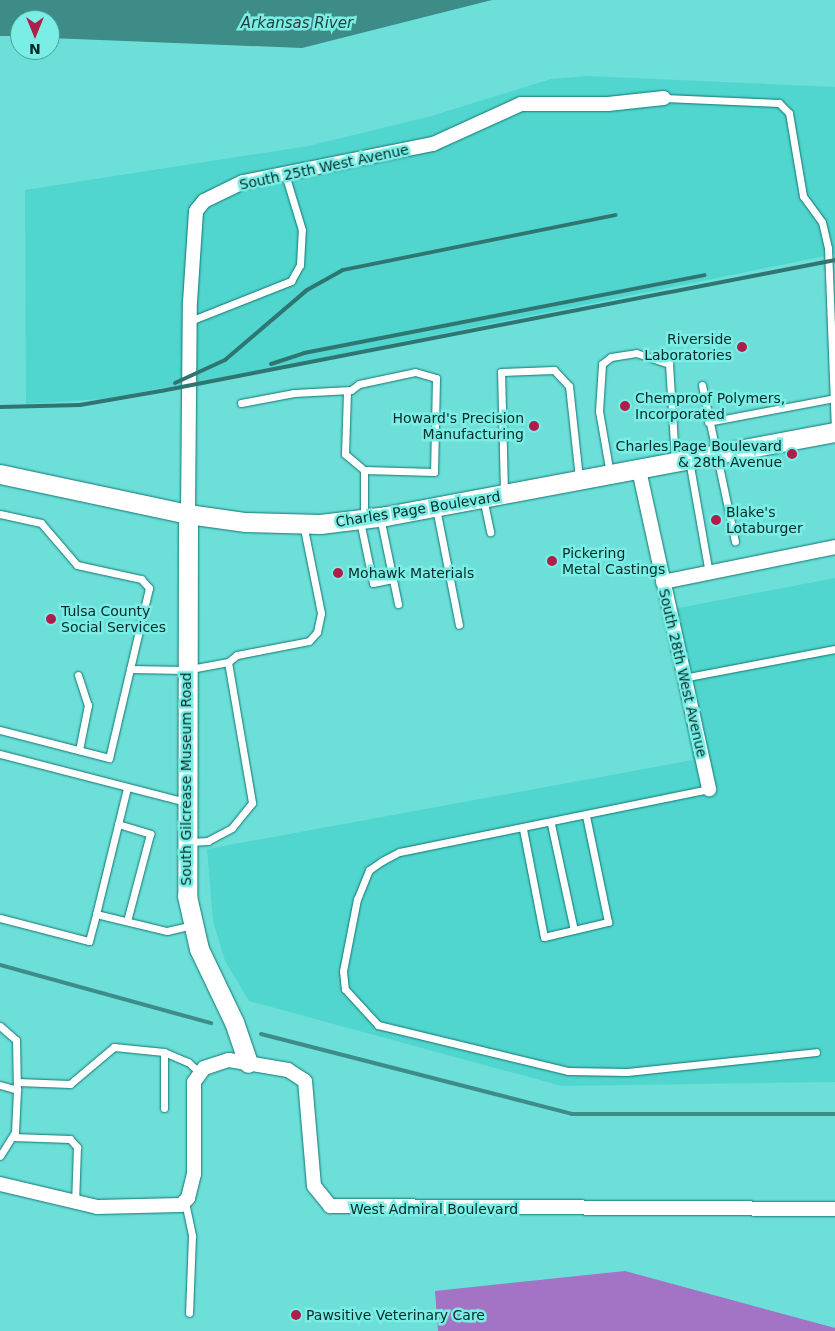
<!DOCTYPE html>
<style>
body{margin:0}
#map{position:relative;width:835px;height:1331px;overflow:hidden;background:#6cdfd8;font-family:"DejaVu Sans",sans-serif}
div>[style]{position:absolute}
.built>*{inset:0;background:#50d6ce}
.forest>*{inset:0;background:#a373c6}
.water>*{inset:0;background:#3d8c87}
.stream>*{height:4px;margin:-2px;padding:0 2px;transform-origin:2px;border-radius:2px;background:#3d8c87}
.roads{filter:drop-shadow(0 0 1px #117671) drop-shadow(0 0 1px #117671)}
.service>*{height:7px;margin:-3.5px;padding:0 3.5px;transform-origin:3.5px;border-radius:3.5px;background:#fff}
.minor>*{height:14px;margin:-7px;padding:0 7px;transform-origin:7px;border-radius:7px;background:#fff}
.secondary>*{height:19px;margin:-9.5px;padding:0 9.5px;transform-origin:9.5px;border-radius:9.5px;background:#fff}
.rail>*{height:4px;margin:-2px;padding:0 2px;transform-origin:2px;border-radius:2px;background:#2f7672}
.dots>*{width:14px;height:14px;translate:-50% -50%;box-sizing:border-box;border:2px solid #7aede5;border-radius:50%}
span{translate:-50% -50%;white-space:nowrap;text-align:center;line-height:1.15;-webkit-text-stroke:5px #7aede5;paint-order:stroke}
.street-label{font-size:14px;color:#042b29}
.poi-label{font-size:14px;color:#042b29}
.right{translate:-100% -50%;text-align:right}
.left{translate:0 -50%;text-align:left}
.water-label{font-size:15px;color:#27413f;font-style:italic}
.north{position:absolute;left:10px;top:10px;width:50px;height:50px;box-sizing:border-box;background:#7aede5;border:1px solid #4b9f9a;border-radius:50%;rotate:180deg;font-size:14px;font-weight:700;line-height:20px;text-align:center;color:#042b29}
.north::after{content:'';display:block;margin:auto;width:18px;height:22px;background:#af1d4b;clip-path:polygon(50% 0,100% 100%,50% 72%,0 100%)}
</style>
<div id="map">
<div class="built">
<div style="clip-path:polygon(587px 76px,835px 87px,835px 254px,282px 366px,103px 399px,26px 404px,25px 190px,308px 146px,428px 117px,551px 79px)"></div>
<div style="clip-path:polygon(835px 578px,835px 1082px,562px 1086px,249px 1001px,225px 961px,213px 921px,207px 849px,693px 760px,663px 611px)"></div>
</div>
<div class="forest">
<div style="clip-path:polygon(625px 1271px,835px 1328px,835px 1331px,438px 1331px,435px 1291px)"></div>
</div>
<div class="water">
<div style="clip-path:polygon(0 0,492px 0,302px 48px,50px 38px,50px 20px,20px 20px,20px 36px,0 36px)"></div>
</div>
<div class="stream">
<div style="left:0;top:965px;width:219px;rotate:15.4deg"></div>
<div style="left:261px;top:1034px;width:321px;rotate:14.4deg"></div>
<div style="left:572px;top:1114px;width:263px"></div>
</div>
<div class="roads">
<div class="service">
<div style="left:664px;top:98px;width:115px;rotate:2.5deg"></div>
<div style="left:779px;top:103px;width:14px;rotate:45deg"></div>
<div style="left:789px;top:113px;width:84px;rotate:80.4deg"></div>
<div style="left:803px;top:196px;width:32px;rotate:54deg"></div>
<div style="left:822px;top:222px;width:27px;rotate:77deg"></div>
<div style="left:828px;top:248px;width:182px;rotate:87.8deg"></div>
<div style="left:190px;top:321px;width:109px;rotate:-21.6deg"></div>
<div style="left:291px;top:281px;width:18px;rotate:-61deg"></div>
<div style="left:300px;top:265px;width:35px;rotate:-87deg"></div>
<div style="left:302px;top:230px;width:59px;rotate:-106.9deg"></div>
<div style="left:702px;top:385px;width:160px;rotate:78.1deg"></div>
<div style="left:347px;top:391px;width:63px;rotate:91.8deg"></div>
<div style="left:345px;top:454px;width:25px;rotate:40deg"></div>
<div style="left:241px;top:403px;width:54px;rotate:-10.7deg"></div>
<div style="left:294px;top:393px;width:57px;rotate:-3deg"></div>
<div style="left:351px;top:390px;width:10px;rotate:-37deg"></div>
<div style="left:359px;top:384px;width:57px;rotate:-12.1deg"></div>
<div style="left:415px;top:372px;width:22px;rotate:16deg"></div>
<div style="left:436px;top:378px;width:94px;rotate:91.2deg"></div>
<div style="left:434px;top:472px;width:70px;rotate:-178.4deg"></div>
<div style="left:364px;top:470px;width:47px;rotate:90deg"></div>
<div style="left:708px;top:422px;width:129px;rotate:-10.7deg"></div>
<div style="left:689px;top:460px;width:115px;rotate:80deg"></div>
<div style="left:610px;top:474px;width:64px;rotate:-99.9deg"></div>
<div style="left:599px;top:411px;width:47px;rotate:-86.3deg"></div>
<div style="left:602px;top:364px;width:11px;rotate:-38deg"></div>
<div style="left:611px;top:357px;width:25px;rotate:-9deg"></div>
<div style="left:636px;top:353px;width:35px;rotate:18deg"></div>
<div style="left:669px;top:364px;width:96px;rotate:86.4deg"></div>
<div style="left:504px;top:492px;width:120px;rotate:-91.4deg"></div>
<div style="left:501px;top:372px;width:53px;rotate:-2.2deg"></div>
<div style="left:554px;top:370px;width:22px;rotate:47deg"></div>
<div style="left:569px;top:386px;width:93px;rotate:83.8deg"></div>
<div style="left:483px;top:498px;width:35px;rotate:78deg"></div>
<div style="left:436px;top:508px;width:119px;rotate:78.9deg"></div>
<div style="left:0;top:514px;width:42px;rotate:12.4deg"></div>
<div style="left:41px;top:523px;width:55px;rotate:49.4deg"></div>
<div style="left:77px;top:565px;width:66px;rotate:12.3deg"></div>
<div style="left:141px;top:579px;width:12px;rotate:48deg"></div>
<div style="left:149px;top:588px;width:175px;rotate:103.2deg"></div>
<div style="left:109px;top:758px;width:113px;rotate:-165.6deg"></div>
<div style="left:380px;top:517px;width:89px;rotate:78.3deg"></div>
<div style="left:360px;top:521px;width:63px;rotate:78.2deg"></div>
<div style="left:373px;top:583px;width:20px;rotate:-11deg"></div>
<div style="left:228px;top:662px;width:11px;rotate:-38deg"></div>
<div style="left:237px;top:655px;width:73px;rotate:-11deg"></div>
<div style="left:309px;top:641px;width:12px;rotate:-48deg"></div>
<div style="left:317px;top:632px;width:19px;rotate:-78deg"></div>
<div style="left:321px;top:613px;width:91px;rotate:-101.4deg"></div>
<div style="left:130px;top:669px;width:55px;rotate:1deg"></div>
<div style="left:185px;top:670px;width:44px;rotate:-10.5deg"></div>
<div style="left:228px;top:662px;width:143px;rotate:80.3deg"></div>
<div style="left:252px;top:803px;width:32px;rotate:129deg"></div>
<div style="left:232px;top:828px;width:27px;rotate:152deg"></div>
<div style="left:208px;top:841px;width:19px;rotate:177deg"></div>
<div style="left:78px;top:675px;width:32px;rotate:72deg"></div>
<div style="left:88px;top:705px;width:46px;rotate:101.3deg"></div>
<div style="left:683px;top:678px;width:155px;rotate:-10.8deg"></div>
<div style="left:0;top:754px;width:191px;rotate:14.5deg"></div>
<div style="left:127px;top:788px;width:130px;rotate:103.8deg"></div>
<div style="left:96px;top:914px;width:73px;rotate:13.5deg"></div>
<div style="left:167px;top:931px;width:26px;rotate:-13deg"></div>
<div style="left:709px;top:789px;width:316px;rotate:168.5deg"></div>
<div style="left:399px;top:852px;width:19px;rotate:152deg"></div>
<div style="left:382px;top:861px;width:16px;rotate:145deg"></div>
<div style="left:369px;top:870px;width:31px;rotate:112deg"></div>
<div style="left:357px;top:899px;width:73px;rotate:101deg"></div>
<div style="left:343px;top:971px;width:18px;rotate:84deg"></div>
<div style="left:345px;top:989px;width:49px;rotate:47.5deg"></div>
<div style="left:378px;top:1025px;width:195px;rotate:13.6deg"></div>
<div style="left:568px;top:1071px;width:59px;rotate:1deg"></div>
<div style="left:627px;top:1072px;width:190px;rotate:-6deg"></div>
<div style="left:118px;top:824px;width:34px;rotate:17deg"></div>
<div style="left:150px;top:834px;width:90px;rotate:104.8deg"></div>
<div style="left:551px;top:824px;width:108px;rotate:77.8deg"></div>
<div style="left:523px;top:829px;width:110px;rotate:79deg"></div>
<div style="left:544px;top:937px;width:66px;rotate:-13.2deg"></div>
<div style="left:608px;top:922px;width:108px;rotate:-101.7deg"></div>
<div style="left:0;top:918px;width:92px;rotate:14.5deg"></div>
<div style="left:89px;top:941px;width:28px;rotate:-75deg"></div>
<div style="left:0;top:1026px;width:21px;rotate:41deg"></div>
<div style="left:16px;top:1040px;width:50px;rotate:88.9deg"></div>
<div style="left:17px;top:1090px;width:42px;rotate:92.7deg"></div>
<div style="left:15px;top:1132px;width:28px;rotate:122deg"></div>
<div style="left:164px;top:1052px;width:56px;rotate:90deg"></div>
<div style="left:17px;top:1082px;width:53px;rotate:2.2deg"></div>
<div style="left:70px;top:1084px;width:57px;rotate:-40.1deg"></div>
<div style="left:114px;top:1047px;width:50px;rotate:5.7deg"></div>
<div style="left:164px;top:1052px;width:26px;rotate:23deg"></div>
<div style="left:188px;top:1062px;width:15px;rotate:42deg"></div>
<div style="left:0;top:1085px;width:18px;rotate:16deg"></div>
<div style="left:13px;top:1137px;width:57px;rotate:2deg"></div>
<div style="left:70px;top:1139px;width:11px;rotate:49deg"></div>
<div style="left:77px;top:1147px;width:57px;rotate:92deg"></div>
<div style="left:185px;top:1202px;width:35px;rotate:78deg"></div>
<div style="left:192px;top:1236px;width:77px;rotate:92.2deg"></div>
</div>
<div class="minor">
<div style="left:639px;top:470px;width:327px;rotate:77.6deg"></div>
<div style="left:188px;top:514px;width:212px;rotate:-89.5deg"></div>
<div style="left:190px;top:302px;width:91px;rotate:-86.2deg"></div>
<div style="left:196px;top:211px;width:13px;rotate:-51deg"></div>
<div style="left:204px;top:201px;width:43px;rotate:-26deg"></div>
<div style="left:243px;top:182px;width:194px;rotate:-11.3deg"></div>
<div style="left:433px;top:144px;width:97px;rotate:-24.4deg"></div>
<div style="left:521px;top:104px;width:87px"></div>
<div style="left:608px;top:104px;width:56px;rotate:-6.1deg"></div>
<div style="left:663px;top:582px;width:176px;rotate:-11.5deg"></div>
<div style="left:0;top:1184px;width:100px;rotate:13.3deg"></div>
<div style="left:97px;top:1207px;width:84px;rotate:-1.4deg"></div>
<div style="left:181px;top:1205px;width:10px;rotate:-45deg"></div>
<div style="left:188px;top:1198px;width:25px;rotate:-76deg"></div>
<div style="left:194px;top:1174px;width:92px;rotate:-90deg"></div>
<div style="left:194px;top:1082px;width:17px;rotate:-54deg"></div>
<div style="left:204px;top:1068px;width:26px;rotate:-18deg"></div>
<div style="left:229px;top:1060px;width:60px;rotate:9.6deg"></div>
<div style="left:288px;top:1070px;width:20px;rotate:33deg"></div>
<div style="left:305px;top:1081px;width:105px;rotate:85.1deg"></div>
<div style="left:314px;top:1186px;width:26px;rotate:51deg"></div>
<div style="left:330px;top:1206px;width:505px;rotate:0.34deg"></div>
</div>
<div class="secondary">
<div style="left:0;top:474px;width:192px;rotate:12deg"></div>
<div style="left:188px;top:514px;width:58px;rotate:8deg"></div>
<div style="left:245px;top:522px;width:75px;rotate:1.5deg"></div>
<div style="left:320px;top:524px;width:66px;rotate:-6.9deg"></div>
<div style="left:386px;top:516px;width:457px;rotate:-10.6deg"></div>
<div style="left:188px;top:514px;width:382px;rotate:90.1deg"></div>
<div style="left:187px;top:896px;width:54px;rotate:77.2deg"></div>
<div style="left:199px;top:949px;width:81px;rotate:64.4deg"></div>
<div style="left:234px;top:1022px;width:43px;rotate:71.1deg"></div>
</div>
</div>
<div class="rail">
<div style="left:271px;top:364px;width:35px;rotate:-18deg"></div>
<div style="left:304px;top:353px;width:408px;rotate:-11deg"></div>
<div style="left:175px;top:383px;width:55px;rotate:-24.7deg"></div>
<div style="left:225px;top:360px;width:108px;rotate:-40.5deg"></div>
<div style="left:307px;top:290px;width:41px;rotate:-29.1deg"></div>
<div style="left:343px;top:270px;width:278px;rotate:-11.4deg"></div>
<div style="left:0;top:407px;width:80px;rotate:-1.4deg"></div>
<div style="left:80px;top:405px;width:82px;rotate:-9.8deg"></div>
<div style="left:161px;top:391px;width:687px;rotate:-11deg"></div>
</div>
<div class="dots">
<div style="left:742px;top:347px;background:#af1d4b"></div>
<div style="left:625px;top:406px;background:#af1d4b"></div>
<div style="left:534px;top:426px;background:#af1d4b"></div>
<div style="left:792px;top:454px;background:#af1d4b"></div>
<div style="left:716px;top:520px;background:#af1d4b"></div>
<div style="left:552px;top:561px;background:#af1d4b"></div>
<div style="left:338px;top:573px;background:#af1d4b"></div>
<div style="left:51px;top:619px;background:#af1d4b"></div>
<div style="left:296px;top:1315px;background:#af1d4b"></div>
</div>
<div class="street-label">
<span style="left:324px;top:167px;rotate:-12deg">South 25th West Avenue</span>
<span style="left:418px;top:509px;rotate:-9deg">Charles Page Boulevard</span>
<span style="left:683px;top:673px;rotate:77deg">South 28th West Avenue</span>
<span style="left:186px;top:779px;rotate:-90deg">South Gilcrease Museum Road</span>
<span style="left:434px;top:1209px">West Admiral Boulevard</span>
</div>
<div class="poi-label">
<span class="right" style="left:732px;top:347px">Riverside<br>Laboratories</span>
<span class="left" style="left:635px;top:406px">Chemproof Polymers,<br>Incorporated</span>
<span class="right" style="left:524px;top:426px">Howard's Precision<br>Manufacturing</span>
<span class="right" style="left:782px;top:454px">Charles Page Boulevard<br>&amp; 28th Avenue</span>
<span class="left" style="left:726px;top:520px">Blake's<br>Lotaburger</span>
<span class="left" style="left:562px;top:561px">Pickering<br>Metal Castings</span>
<span class="left" style="left:348px;top:573px">Mohawk Materials</span>
<span class="left" style="left:61px;top:619px">Tulsa County<br>Social Services</span>
<span class="left" style="left:306px;top:1315px">Pawsitive Veterinary Care</span>
</div>
<div class="water-label">
<span style="left:297px;top:24px">Arkansas River</span>
</div>
<div class="north">N</div>
</div>
